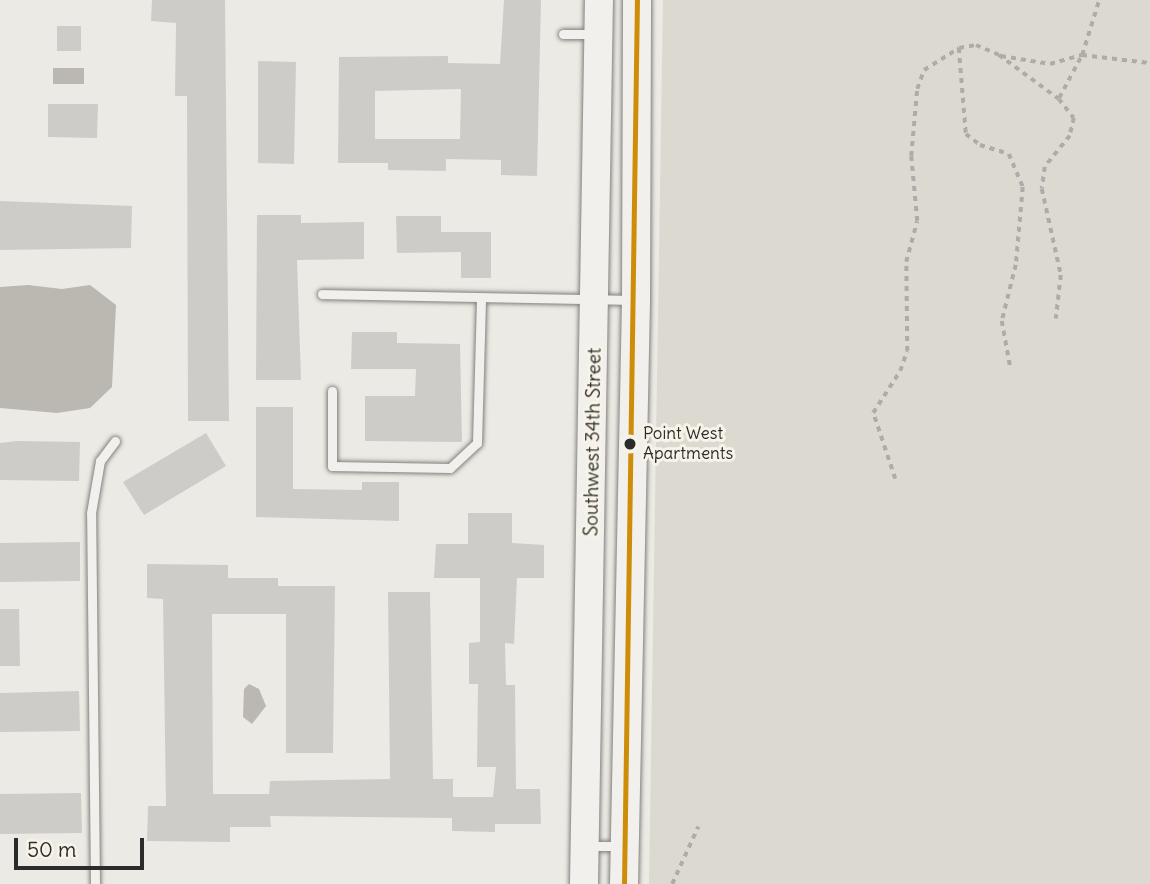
<!DOCTYPE html>
<style>
body{margin:0}
#map{position:relative;width:1150px;height:884px;overflow:hidden;background:#eceae4;font-family:Delius,sans-serif}
div>[style]{position:absolute}
.green>*{inset:0;background:#dcd9d1}
.water>*{inset:0;background:#bab8b0}
.building>*{inset:0;background:#ceccc8}
.path>*{height:3.5px;margin-top:-1.75px;transform-origin:0;background:repeating-linear-gradient(90deg,#adaca9 0 5px,transparent 0 10px)}
.roads{filter:drop-shadow(0 0 2px #82817e) drop-shadow(0 0 2px #82817e)}
.service>*{height:9px;margin:-4.5px;padding:0 4.5px;transform-origin:4.5px;border-radius:4.5px;background:#f1f0ec}
.primary>*{height:28px;margin:-14px;padding:0 14px;transform-origin:14px;border-radius:14px;background:#f1f0ec}
.bus-1>*{height:5px;margin:-2.5px;padding:0 2.5px;transform-origin:2.5px;border-radius:2.5px;background:#ce8d09}
.dots>*{width:19px;height:19px;translate:-50% -50%;box-sizing:border-box;border:4px solid #f7f3e8;border-radius:50%}
span{translate:-50% -50%;white-space:nowrap;text-align:center;line-height:1.15;-webkit-text-stroke:6px #f7f3e8;paint-order:stroke}
.bus-label{font-size:17px;color:#2b2b2b}
.left{translate:0 -50%;text-align:left}
.street-label{font-size:19px;color:#2b2b2b}
.scale{position:absolute;left:14px;top:838px;width:130px;height:32px;box-sizing:border-box;border:4px solid #2b2b2b;border-top:0;padding-left:9px;font-size:21px;line-height:24px;white-space:nowrap;color:#2b2b2b;-webkit-text-stroke:5px #f7f3e8;paint-order:stroke}
</style>
<div id="map">
<div class="green">
<div style="clip-path:polygon(663px 0,1150px 0,1150px 884px,649px 884px)"></div>
</div>
<div class="water">
<div style="clip-path:polygon(53px 68px,84px 68px,84px 84px,53px 84px)"></div>
<div style="clip-path:polygon(28px 285px,62px 289px,90px 285px,116px 305px,112px 387px,90px 408px,57px 413px,0 408px,0 287px)"></div>
<div style="clip-path:polygon(249px 684px,259px 689px,266px 706px,252px 724px,243px 717px,244px 689px)"></div>
</div>
<div class="building">
<div style="clip-path:polygon(152px 0,225px 0,229px 421px,188px 421px,187px 96px,175px 96px,176px 23px,151px 21px)"></div>
<div style="clip-path:polygon(evenodd,504px 0,541px 0,537px 176px,501px 175px,501px 160px,446px 159px,446px 171px,388px 170px,388px 163px,338px 163px,339px 57px,448px 56px,448px 63px,500px 64px,504px 0,461px 89px,460px 139px,375px 139px,375px 91px,461px 89px)"></div>
<div style="clip-path:polygon(57px 26px,81px 26px,81px 51px,57px 51px)"></div>
<div style="clip-path:polygon(258px 61px,296px 62px,294px 164px,258px 163px)"></div>
<div style="clip-path:polygon(48px 104px,98px 104px,97px 138px,48px 137px)"></div>
<div style="clip-path:polygon(0 201px,132px 206px,131px 248px,0 250px)"></div>
<div style="clip-path:polygon(257px 215px,301px 215px,301px 223px,364px 222px,364px 259px,297px 260px,301px 380px,256px 380px)"></div>
<div style="clip-path:polygon(396px 216px,441px 216px,441px 232px,491px 232px,491px 278px,461px 278px,461px 252px,397px 253px)"></div>
<div style="clip-path:polygon(352px 332px,397px 332px,397px 343px,460px 344px,462px 442px,365px 441px,365px 396px,415px 396px,416px 369px,351px 369px)"></div>
<div style="clip-path:polygon(256px 407px,293px 407px,293px 489px,362px 490px,362px 482px,399px 482px,399px 521px,256px 517px)"></div>
<div style="clip-path:polygon(206px 433px,226px 466px,144px 515px,123px 482px)"></div>
<div style="clip-path:polygon(17px 441px,80px 442px,79px 481px,0 480px,0 443px)"></div>
<div style="clip-path:polygon(468px 513px,512px 513px,512px 543px,544px 545px,544px 578px,517px 578px,514px 644px,505px 643px,506px 685px,515px 685px,516px 789px,540px 789px,541px 824px,495px 824px,495px 832px,452px 831px,452px 818px,270px 816px,271px 827px,230px 827px,230px 842px,147px 841px,148px 806px,166px 806px,163px 599px,147px 598px,147px 564px,228px 565px,228px 578px,278px 578px,278px 586px,335px 586px,333px 753px,286px 753px,286px 614px,212px 614px,213px 794px,269px 794px,270px 781px,390px 779px,388px 592px,430px 592px,433px 779px,453px 779px,453px 797px,493px 797px,496px 767px,477px 767px,478px 684px,469px 684px,469px 643px,480px 642px,480px 578px,434px 578px,436px 544px,468px 544px)"></div>
<div style="clip-path:polygon(80px 542px,80px 581px,0 582px,0 543px)"></div>
<div style="clip-path:polygon(0 609px,19px 609px,20px 666px,0 666px)"></div>
<div style="clip-path:polygon(79px 691px,80px 731px,0 732px,0 693px)"></div>
<div style="clip-path:polygon(81px 793px,82px 833px,0 834px,0 794px)"></div>
</div>
<div class="path">
<div style="left:959px;top:48px;width:86px;rotate:85.3deg"></div>
<div style="left:966px;top:134px;width:18px;rotate:38deg"></div>
<div style="left:980px;top:145px;width:30px;rotate:17deg"></div>
<div style="left:1009px;top:154px;width:36px;rotate:67deg"></div>
<div style="left:1023px;top:187px;width:78px;rotate:95.1deg"></div>
<div style="left:1016px;top:265px;width:58px;rotate:104deg"></div>
<div style="left:1002px;top:321px;width:45px;rotate:79.7deg"></div>
<div style="left:1001px;top:56px;width:50px;rotate:9.3deg"></div>
<div style="left:1050px;top:64px;width:33px;rotate:-16deg"></div>
<div style="left:1082px;top:55px;width:68px;rotate:6.7deg"></div>
<div style="left:1059px;top:98px;width:49px;rotate:-61.9deg"></div>
<div style="left:1082px;top:55px;width:58px;rotate:-72.8deg"></div>
<div style="left:895px;top:479px;width:70px;rotate:-108.4deg"></div>
<div style="left:873px;top:413px;width:50px;rotate:-57.3deg"></div>
<div style="left:900px;top:371px;width:21px;rotate:-71deg"></div>
<div style="left:907px;top:351px;width:89px;rotate:-90.6deg"></div>
<div style="left:906px;top:262px;width:42px;rotate:-75deg"></div>
<div style="left:917px;top:221px;width:65px;rotate:-95.3deg"></div>
<div style="left:911px;top:156px;width:67px;rotate:-84.9deg"></div>
<div style="left:917px;top:89px;width:20px;rotate:-70deg"></div>
<div style="left:924px;top:70px;width:41px;rotate:-32.2deg"></div>
<div style="left:959px;top:48px;width:17px;rotate:-10deg"></div>
<div style="left:976px;top:45px;width:25px;rotate:23deg"></div>
<div style="left:999px;top:55px;width:74px;rotate:36.3deg"></div>
<div style="left:1059px;top:99px;width:24px;rotate:52deg"></div>
<div style="left:1074px;top:118px;width:18px;rotate:103deg"></div>
<div style="left:1070px;top:136px;width:40px;rotate:129deg"></div>
<div style="left:1045px;top:167px;width:22px;rotate:98deg"></div>
<div style="left:1042px;top:189px;width:88px;rotate:77.5deg"></div>
<div style="left:1061px;top:275px;width:44px;rotate:96.5deg"></div>
<div style="left:672px;top:884px;width:63px;rotate:-65.5deg"></div>
</div>
<div class="roads">
<div class="service">
<div style="left:563px;top:34px;width:33px"></div>
<div style="left:322px;top:294px;width:309px;rotate:1.1deg"></div>
<div style="left:332px;top:391px;width:75px;rotate:90deg"></div>
<div style="left:332px;top:466px;width:118px;rotate:1deg"></div>
<div style="left:450px;top:468px;width:37px;rotate:-43deg"></div>
<div style="left:477px;top:443px;width:145px;rotate:-88.4deg"></div>
<div style="left:587px;top:846px;width:35px"></div>
<div style="left:95px;top:884px;width:371px;rotate:-90.6deg"></div>
<div style="left:91px;top:513px;width:53px;rotate:-80.2deg"></div>
<div style="left:100px;top:461px;width:25px;rotate:-53deg"></div>
</div>
<div class="primary">
<div style="left:584px;top:884px;width:884px;rotate:-89.03deg"></div>
<div style="left:624px;top:884px;width:584px;rotate:-88.82deg"></div>
<div style="left:636px;top:300px;width:300px;rotate:-89.8deg"></div>
</div>
</div>
<div class="bus-1">
<div style="left:624px;top:884px;width:884px;rotate:-89.16deg"></div>
</div>
<div class="dots">
<div style="left:630px;top:444px;background:#2b2b2b"></div>
</div>
<div class="bus-label">
<span class="left" style="left:643px;top:444px">Point West<br>Apartments</span>
</div>
<div class="street-label">
<span style="left:593px;top:442px;rotate:-89deg">Southwest 34th Street</span>
</div>
<div class="scale">50 m</div>
</div>
